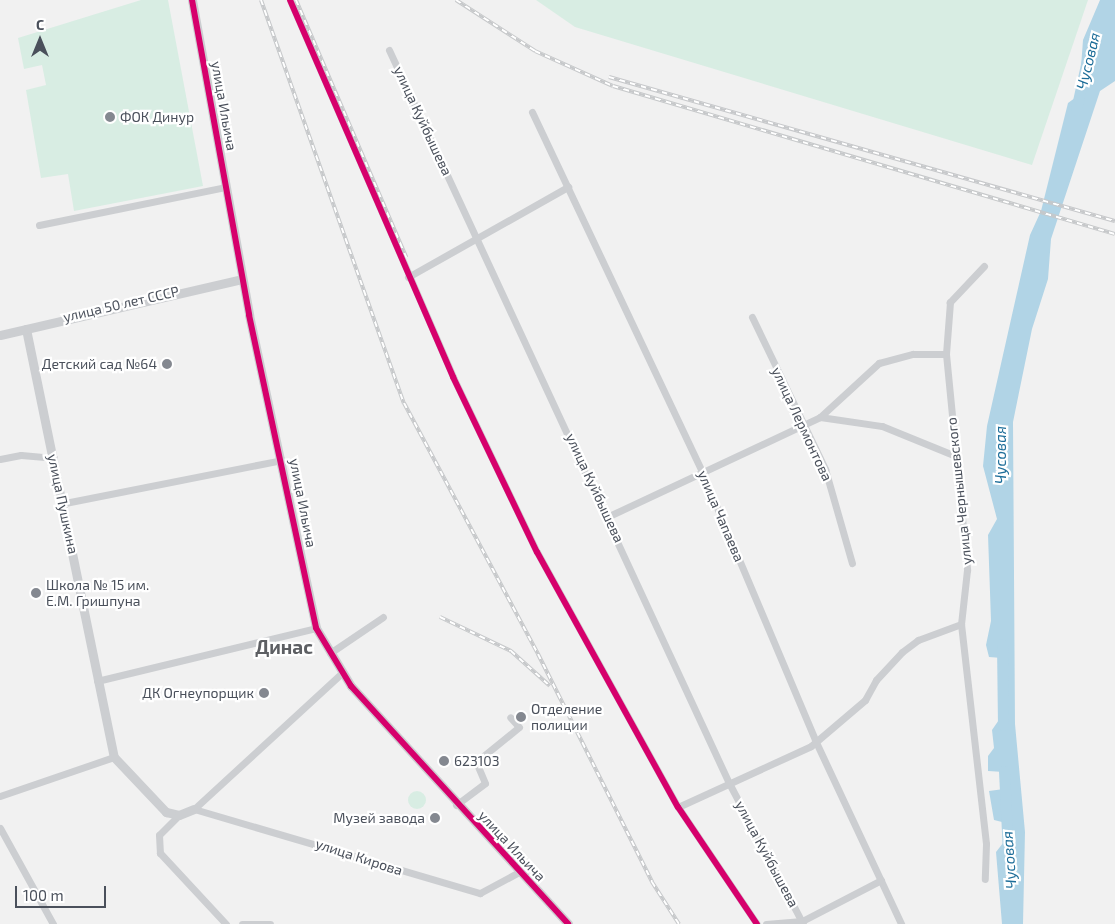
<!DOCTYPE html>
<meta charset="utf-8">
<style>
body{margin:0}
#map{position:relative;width:1115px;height:924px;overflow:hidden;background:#f1f1f1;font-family:"Exo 2",sans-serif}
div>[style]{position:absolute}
.green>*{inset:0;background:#d8ede3}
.round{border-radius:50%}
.water>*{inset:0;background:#b1d4e6}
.river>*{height:11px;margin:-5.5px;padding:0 5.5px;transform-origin:5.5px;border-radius:5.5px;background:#b1d4e6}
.minor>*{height:7px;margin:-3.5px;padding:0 3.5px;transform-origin:3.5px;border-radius:3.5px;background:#ccced1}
.tertiary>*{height:9px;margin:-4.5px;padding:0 4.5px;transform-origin:4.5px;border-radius:4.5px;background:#ccced1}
.rail>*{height:4px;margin-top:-2px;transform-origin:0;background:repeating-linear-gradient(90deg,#fff 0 5.5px,#c6c8ca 0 11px);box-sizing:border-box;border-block:1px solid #c6c8ca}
.cycleway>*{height:6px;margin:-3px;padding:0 3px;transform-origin:3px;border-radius:3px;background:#d6006c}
.dots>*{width:14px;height:14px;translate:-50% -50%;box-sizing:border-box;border:2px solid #fff;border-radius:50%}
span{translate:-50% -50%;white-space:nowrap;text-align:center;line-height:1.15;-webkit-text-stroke:4.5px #fff;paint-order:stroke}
.street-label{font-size:14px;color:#4a505b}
.poi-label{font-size:14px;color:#4a505b}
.left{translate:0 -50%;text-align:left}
.right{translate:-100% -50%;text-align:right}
.water-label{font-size:15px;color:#1e6e99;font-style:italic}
.district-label{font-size:19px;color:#5d5f63;font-weight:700}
.north{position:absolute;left:15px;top:15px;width:50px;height:50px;-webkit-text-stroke:4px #fff;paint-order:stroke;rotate:0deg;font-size:14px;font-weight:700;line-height:20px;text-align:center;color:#4a505b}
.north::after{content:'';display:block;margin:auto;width:18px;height:22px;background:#4a505b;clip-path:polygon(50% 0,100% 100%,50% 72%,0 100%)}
.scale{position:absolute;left:15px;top:886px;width:91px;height:22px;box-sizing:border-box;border:2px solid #4a505b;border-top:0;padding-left:6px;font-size:15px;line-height:18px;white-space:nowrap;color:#4a505b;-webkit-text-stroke:4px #fff;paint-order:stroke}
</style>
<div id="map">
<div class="green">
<div style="clip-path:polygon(141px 0,168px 0,203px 186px,74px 211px,68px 174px,41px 178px,26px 90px,46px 85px,42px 65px,24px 69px,18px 38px)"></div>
<div style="clip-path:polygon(536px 0,1088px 0,1032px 165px,575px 27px)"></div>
<div class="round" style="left:408px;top:791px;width:18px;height:18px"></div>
</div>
<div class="water">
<div style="clip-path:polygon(1100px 0,1115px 0,1115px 81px,1100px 91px,1051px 239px,1048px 279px,1032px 329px,1013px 422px,1015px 724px,1025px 832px,1023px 924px,1002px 924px,996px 852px,1007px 838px,1006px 823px,994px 820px,989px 791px,1004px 789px,1004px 772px,988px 771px,988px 756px,994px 748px,992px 730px,1003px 714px,1002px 658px,989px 657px,986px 645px,991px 621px,988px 535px,997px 519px,983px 466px,987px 426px,1030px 235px,1041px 211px,1068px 103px,1079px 95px,1083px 40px)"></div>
</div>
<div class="river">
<div style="left:1076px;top:110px;width:51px;rotate:-77.6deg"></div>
<div style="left:1002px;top:644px;width:81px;rotate:89.3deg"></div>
<div style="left:1004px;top:771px;width:81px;rotate:87.2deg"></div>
</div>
<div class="minor">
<div style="left:290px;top:0;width:411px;rotate:66.6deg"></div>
<div style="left:453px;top:377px;width:194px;rotate:64.4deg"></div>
<div style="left:537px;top:552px;width:291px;rotate:61.1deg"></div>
<div style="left:678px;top:807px;width:141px;rotate:56deg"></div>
<div style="left:389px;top:50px;width:808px;rotate:65.12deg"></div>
<div style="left:729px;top:783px;width:159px;rotate:62.3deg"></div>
<div style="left:532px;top:112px;width:398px;rotate:64.7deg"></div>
<div style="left:702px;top:472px;width:291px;rotate:67.1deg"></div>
<div style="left:815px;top:740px;width:203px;rotate:64.9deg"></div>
<div style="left:39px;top:225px;width:191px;rotate:-11.5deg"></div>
<div style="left:984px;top:266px;width:50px;rotate:133.4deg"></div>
<div style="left:950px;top:302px;width:52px;rotate:94.4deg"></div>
<div style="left:946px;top:354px;width:217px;rotate:84.4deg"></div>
<div style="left:967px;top:570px;width:54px;rotate:96.3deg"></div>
<div style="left:961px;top:624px;width:221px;rotate:83.5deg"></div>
<div style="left:986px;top:844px;width:35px;rotate:92deg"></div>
<div style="left:408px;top:277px;width:184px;rotate:-29.4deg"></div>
<div style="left:752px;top:317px;width:169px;rotate:64.3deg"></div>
<div style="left:825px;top:469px;width:98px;rotate:74deg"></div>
<div style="left:820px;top:417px;width:80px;rotate:-42.5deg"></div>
<div style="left:879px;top:363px;width:35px;rotate:-15deg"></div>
<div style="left:913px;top:354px;width:33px"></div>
<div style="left:0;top:459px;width:21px;rotate:-11deg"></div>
<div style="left:21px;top:455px;width:33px;rotate:5deg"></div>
<div style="left:65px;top:503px;width:221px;rotate:-11.2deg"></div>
<div style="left:609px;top:516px;width:233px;rotate:-25.1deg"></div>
<div style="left:820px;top:417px;width:63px;rotate:8.3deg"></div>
<div style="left:882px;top:426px;width:77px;rotate:22.2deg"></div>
<div style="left:330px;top:653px;width:64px;rotate:-34.2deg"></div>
<div style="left:97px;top:681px;width:225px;rotate:-13.6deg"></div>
<div style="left:0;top:796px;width:120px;rotate:-18.9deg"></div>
<div style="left:456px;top:805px;width:36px;rotate:-37deg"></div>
<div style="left:485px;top:783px;width:23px;rotate:-113deg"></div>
<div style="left:476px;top:762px;width:55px;rotate:-39.1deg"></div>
<div style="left:519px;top:727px;width:13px;rotate:-132deg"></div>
<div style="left:678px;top:807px;width:146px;rotate:-24.6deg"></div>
<div style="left:811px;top:746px;width:71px;rotate:-40.4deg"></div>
<div style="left:865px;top:700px;width:23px;rotate:-61deg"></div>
<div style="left:876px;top:680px;width:38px;rotate:-47deg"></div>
<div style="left:902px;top:652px;width:20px;rotate:-37deg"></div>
<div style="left:918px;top:640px;width:46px;rotate:-20.4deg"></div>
<div style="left:194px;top:809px;width:298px;rotate:16.4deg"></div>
<div style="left:480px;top:893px;width:44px;rotate:-28.3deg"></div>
<div style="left:194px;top:809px;width:201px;rotate:-42.6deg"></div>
<div style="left:179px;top:815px;width:28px;rotate:135deg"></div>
<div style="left:159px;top:835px;width:18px;rotate:87deg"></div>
<div style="left:160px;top:853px;width:97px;rotate:47.1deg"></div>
<div style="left:0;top:828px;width:110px;rotate:61.1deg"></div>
<div style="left:242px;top:924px;width:28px"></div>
<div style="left:766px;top:924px;width:36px;rotate:-5deg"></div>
<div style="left:802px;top:921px;width:89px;rotate:-27.4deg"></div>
</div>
<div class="tertiary">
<div style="left:192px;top:0;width:320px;rotate:79.7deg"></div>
<div style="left:249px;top:315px;width:320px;rotate:77.9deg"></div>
<div style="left:316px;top:628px;width:68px;rotate:58.9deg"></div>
<div style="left:351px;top:686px;width:322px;rotate:47.6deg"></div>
<div style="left:26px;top:329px;width:437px;rotate:78.4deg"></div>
<div style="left:114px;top:757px;width:76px;rotate:46.6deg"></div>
<div style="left:166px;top:812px;width:13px;rotate:13deg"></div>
<div style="left:179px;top:815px;width:16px;rotate:-22deg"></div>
<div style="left:0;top:335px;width:248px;rotate:-13deg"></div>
</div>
<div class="rail">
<div style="left:261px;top:0;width:428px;rotate:70.5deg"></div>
<div style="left:404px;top:403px;width:285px;rotate:61.9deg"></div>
<div style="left:538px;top:654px;width:255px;rotate:63.4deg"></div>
<div style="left:652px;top:882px;width:50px;rotate:57.3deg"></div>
<div style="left:296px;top:0;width:280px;rotate:66.8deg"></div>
<div style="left:456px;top:0;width:94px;rotate:32.8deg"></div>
<div style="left:535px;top:51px;width:85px;rotate:24.2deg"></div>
<div style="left:613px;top:86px;width:523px;rotate:16.43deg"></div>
<div style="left:609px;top:77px;width:526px;rotate:15.89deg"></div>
<div style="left:440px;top:617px;width:79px;rotate:25.6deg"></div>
<div style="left:511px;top:651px;width:52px;rotate:41.9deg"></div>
</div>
<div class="cycleway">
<div style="left:192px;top:0;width:320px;rotate:79.7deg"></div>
<div style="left:249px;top:315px;width:320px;rotate:77.9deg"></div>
<div style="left:316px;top:628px;width:68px;rotate:58.9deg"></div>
<div style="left:351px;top:686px;width:322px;rotate:47.6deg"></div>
<div style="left:290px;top:0;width:411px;rotate:66.6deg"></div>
<div style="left:453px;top:377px;width:194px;rotate:64.4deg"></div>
<div style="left:537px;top:552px;width:291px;rotate:61.1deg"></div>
<div style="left:678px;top:807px;width:141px;rotate:56deg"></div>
</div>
<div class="dots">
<div style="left:110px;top:117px;background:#848890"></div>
<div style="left:167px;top:364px;background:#848890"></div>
<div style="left:36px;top:593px;background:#848890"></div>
<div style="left:264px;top:693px;background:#848890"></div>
<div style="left:521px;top:717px;background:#848890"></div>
<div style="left:444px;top:761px;background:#848890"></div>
<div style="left:435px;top:818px;background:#848890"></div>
</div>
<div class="street-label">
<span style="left:224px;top:106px;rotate:80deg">улица Ильича</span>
<span style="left:423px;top:121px;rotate:65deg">улица Куйбышева</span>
<span style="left:121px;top:304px;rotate:-13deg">улица 50 лет СССР</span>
<span style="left:802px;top:424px;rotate:65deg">улица Лермонтова</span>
<span style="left:595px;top:488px;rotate:65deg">улица Куйбышева</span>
<span style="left:959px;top:491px;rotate:-96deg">улица Чернышевского</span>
<span style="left:303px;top:503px;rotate:79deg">улица Ильича</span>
<span style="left:63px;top:504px;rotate:78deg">улица Пушкина</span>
<span style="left:721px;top:516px;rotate:67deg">улица Чапаева</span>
<span style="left:512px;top:846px;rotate:47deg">улица Ильича</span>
<span style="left:767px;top:854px;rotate:62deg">улица Куйбышева</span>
<span style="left:359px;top:857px;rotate:18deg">улица Кирова</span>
</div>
<div class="poi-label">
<span class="left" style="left:120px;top:117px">ФОК Динур</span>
<span class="right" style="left:157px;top:364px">Детский сад №64</span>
<span class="left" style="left:46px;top:593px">Школа № 15 им.<br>Е.М. Гришпуна</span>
<span class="right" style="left:254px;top:693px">ДК Огнеупорщик</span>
<span class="left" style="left:531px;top:717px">Отделение<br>полиции</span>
<span class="left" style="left:454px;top:761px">623103</span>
<span class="right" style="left:425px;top:818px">Музей завода</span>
</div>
<div class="water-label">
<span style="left:1088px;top:61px;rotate:-76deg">Чусовая</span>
<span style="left:1001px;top:455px;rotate:-90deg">Чусовая</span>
<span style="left:1009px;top:860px;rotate:-94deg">Чусовая</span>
</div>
<div class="district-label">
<span style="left:284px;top:647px">Динас</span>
</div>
<div class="north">С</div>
<div class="scale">100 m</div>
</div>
